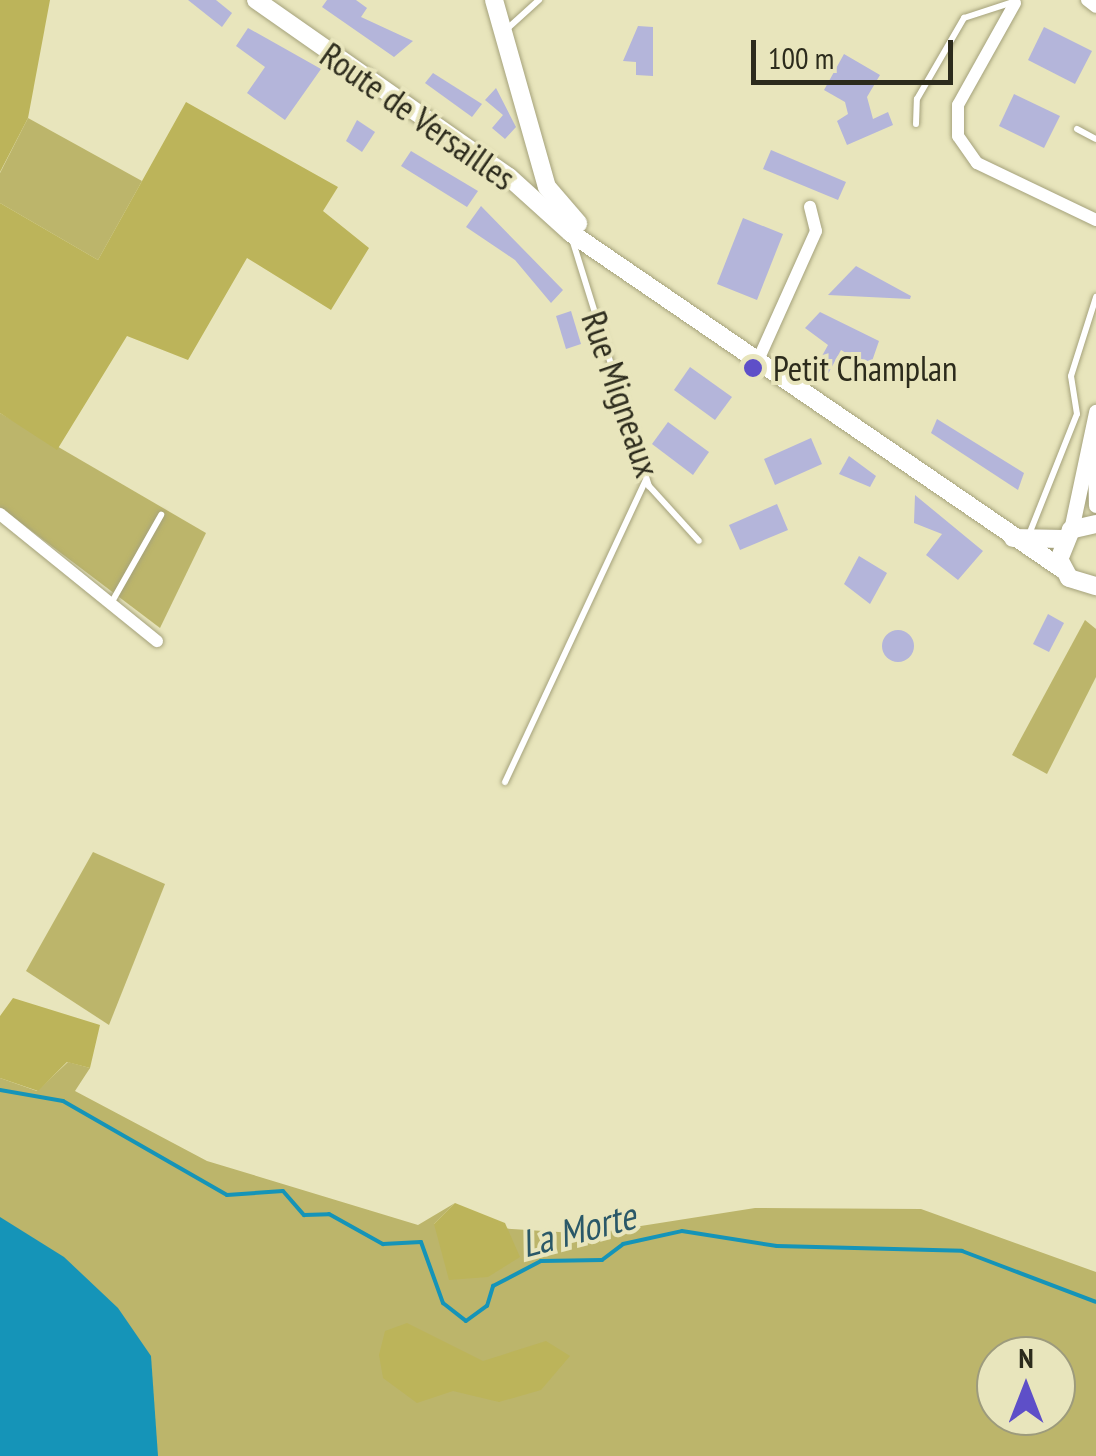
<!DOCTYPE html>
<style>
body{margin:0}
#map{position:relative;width:1096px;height:1456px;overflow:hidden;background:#e8e5bc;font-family:"PT Sans Narrow",sans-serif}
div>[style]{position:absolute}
.green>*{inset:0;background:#bcb56b}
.forest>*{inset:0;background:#bcb45a}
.water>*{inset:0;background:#1594b8}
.stream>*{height:4px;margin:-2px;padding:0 2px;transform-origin:2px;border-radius:2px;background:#1594b8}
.building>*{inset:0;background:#b4b5da}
.round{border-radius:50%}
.roads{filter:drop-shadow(0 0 2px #a5a27b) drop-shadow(0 0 2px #a5a27b)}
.service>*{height:6px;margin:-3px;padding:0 3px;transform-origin:3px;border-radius:3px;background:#fff}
.minor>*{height:12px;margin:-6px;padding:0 6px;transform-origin:6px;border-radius:6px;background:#fff}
.tertiary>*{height:15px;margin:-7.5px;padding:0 7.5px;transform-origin:7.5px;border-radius:7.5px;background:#fff}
.secondary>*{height:18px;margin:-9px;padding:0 9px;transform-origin:9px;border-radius:9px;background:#fff}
.dots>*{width:28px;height:28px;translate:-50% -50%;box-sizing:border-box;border:5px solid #e8e5bc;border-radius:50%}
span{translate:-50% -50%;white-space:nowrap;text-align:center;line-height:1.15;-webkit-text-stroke:8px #e8e5bc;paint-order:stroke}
.street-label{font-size:35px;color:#2c2b1c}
.poi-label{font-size:35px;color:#2c2b1c}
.left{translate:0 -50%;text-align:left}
.water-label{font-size:38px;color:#2a5868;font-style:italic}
.north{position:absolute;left:976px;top:1336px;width:100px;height:100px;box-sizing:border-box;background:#e8e5bc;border:2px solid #9d9b7c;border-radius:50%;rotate:0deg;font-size:28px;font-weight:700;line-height:40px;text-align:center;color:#2c2b1c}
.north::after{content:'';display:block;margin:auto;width:35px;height:45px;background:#5e4fc8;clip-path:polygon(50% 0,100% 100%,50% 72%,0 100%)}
.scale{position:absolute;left:751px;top:40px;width:202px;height:45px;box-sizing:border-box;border:5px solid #2c2b1c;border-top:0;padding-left:12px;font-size:30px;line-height:35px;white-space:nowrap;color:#2c2b1c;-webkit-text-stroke:8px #e8e5bc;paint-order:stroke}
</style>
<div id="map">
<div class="green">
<div style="clip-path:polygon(28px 118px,142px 181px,98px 260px,0 203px,0 173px)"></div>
<div style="clip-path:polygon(0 413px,206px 533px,160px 628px,0 507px)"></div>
<div style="clip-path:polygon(1085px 620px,1096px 629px,1096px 677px,1047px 774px,1012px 755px)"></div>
<div style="clip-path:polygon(93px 852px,165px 884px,109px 1025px,26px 971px)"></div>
<div style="clip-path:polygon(evenodd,68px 1062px,90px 1068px,75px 1091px,207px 1161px,418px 1225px,455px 1203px,434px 1224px,590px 1234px,755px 1208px,921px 1209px,1096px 1272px,1096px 1456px,0 1456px,0 1078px,37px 1091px,68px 1062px,996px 1356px,1056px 1356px,1056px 1416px,996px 1416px,996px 1356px)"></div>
</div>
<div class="forest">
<div style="clip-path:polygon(0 0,50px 0,28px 118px,0 172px)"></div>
<div style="clip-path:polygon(186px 102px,338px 187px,323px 211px,369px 248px,331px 310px,247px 258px,188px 360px,127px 336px,57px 450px,0 413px,0 203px,98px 260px)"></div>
<div style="clip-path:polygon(13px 998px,100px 1025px,90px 1068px,67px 1062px,38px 1091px,0 1078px,0 1016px)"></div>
<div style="clip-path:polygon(455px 1203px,505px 1223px,520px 1257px,488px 1277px,449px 1280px,434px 1224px)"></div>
<div style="clip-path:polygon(407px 1323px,483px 1361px,546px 1341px,570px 1356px,541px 1390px,499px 1402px,453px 1391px,417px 1403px,383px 1378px,379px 1355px,385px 1331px)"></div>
</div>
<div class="water">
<div style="clip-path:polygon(0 1217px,64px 1257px,118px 1308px,151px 1356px,158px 1456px,0 1456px)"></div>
</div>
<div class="stream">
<div style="left:0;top:1090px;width:64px;rotate:9.9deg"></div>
<div style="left:63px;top:1101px;width:189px;rotate:29.8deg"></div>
<div style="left:227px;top:1195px;width:56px;rotate:-4.1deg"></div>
<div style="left:283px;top:1191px;width:32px;rotate:49deg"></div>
<div style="left:304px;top:1215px;width:25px;rotate:-2deg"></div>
<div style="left:329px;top:1214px;width:62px;rotate:29.1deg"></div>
<div style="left:383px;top:1244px;width:38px;rotate:-3deg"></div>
<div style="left:421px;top:1242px;width:65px;rotate:70.2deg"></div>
<div style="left:443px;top:1303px;width:29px;rotate:38deg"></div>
<div style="left:466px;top:1321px;width:26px;rotate:-36deg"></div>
<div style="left:487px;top:1306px;width:21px;rotate:-73deg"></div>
<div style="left:493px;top:1286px;width:54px;rotate:-27.5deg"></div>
<div style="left:541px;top:1261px;width:61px;rotate:-0.9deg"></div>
<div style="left:602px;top:1260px;width:26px;rotate:-37deg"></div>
<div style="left:623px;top:1244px;width:60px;rotate:-12.4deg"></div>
<div style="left:682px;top:1231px;width:96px;rotate:9deg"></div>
<div style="left:777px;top:1246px;width:185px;rotate:1.5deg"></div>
<div style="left:962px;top:1251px;width:143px;rotate:20.8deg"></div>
</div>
<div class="building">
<div style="clip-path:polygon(188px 0,216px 0,232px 13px,222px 27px)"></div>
<div style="clip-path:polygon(327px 0,356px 0,367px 8px,361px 17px,413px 41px,394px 57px,322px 7px)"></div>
<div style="clip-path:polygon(638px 26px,653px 27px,653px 76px,636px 75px,636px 62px,623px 61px)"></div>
<div style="clip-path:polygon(1044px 27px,1092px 51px,1075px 84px,1028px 60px)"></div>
<div style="clip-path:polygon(248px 28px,321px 69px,285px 120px,247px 93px,265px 67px,236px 46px)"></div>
<div style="clip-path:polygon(844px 54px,880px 75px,867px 97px,873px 119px,888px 112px,893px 125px,847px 145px,837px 121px,848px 114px,845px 102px,824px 90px)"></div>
<div style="clip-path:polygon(433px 73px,482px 104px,472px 117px,425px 83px)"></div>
<div style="clip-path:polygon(496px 88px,516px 127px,505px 139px,492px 128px,503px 115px,485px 100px)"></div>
<div style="clip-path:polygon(1014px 94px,1060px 116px,1044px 148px,999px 126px)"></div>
<div style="clip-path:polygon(357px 120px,375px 132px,362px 152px,346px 141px)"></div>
<div style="clip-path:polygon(771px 150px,846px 182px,838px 200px,763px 169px)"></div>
<div style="clip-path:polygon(411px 151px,478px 191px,467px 207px,401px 166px)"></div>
<div style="clip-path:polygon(481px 206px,563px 290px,551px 303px,515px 260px,466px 227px)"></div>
<div style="clip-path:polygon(743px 218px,783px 234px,757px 300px,717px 284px)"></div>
<div style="clip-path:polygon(856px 266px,911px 296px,910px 299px,828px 295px)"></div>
<div style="clip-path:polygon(571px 311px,581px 344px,566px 349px,556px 316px)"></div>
<div style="clip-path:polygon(820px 312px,879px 341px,870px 367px,841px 350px,828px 374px,816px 367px,828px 345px,805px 328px)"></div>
<div style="clip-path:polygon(690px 367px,732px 397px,715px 420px,674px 390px)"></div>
<div style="clip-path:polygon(937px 419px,1024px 473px,1018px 490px,931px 433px)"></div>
<div style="clip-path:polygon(668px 422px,709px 452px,693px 475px,652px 444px)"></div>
<div style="clip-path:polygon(811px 438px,822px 464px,775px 485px,764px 459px)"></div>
<div style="clip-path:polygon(849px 456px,876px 476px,870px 487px,839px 474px)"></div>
<div style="clip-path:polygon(915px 495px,983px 551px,958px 580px,926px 555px,942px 534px,914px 523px)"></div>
<div style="clip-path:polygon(777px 504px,788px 530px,740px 550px,729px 525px)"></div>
<div style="clip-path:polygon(859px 556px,887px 573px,870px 604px,844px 584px)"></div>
<div style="clip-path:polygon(1048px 614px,1064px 623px,1049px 652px,1033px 644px)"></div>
<div class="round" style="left:882px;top:630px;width:32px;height:32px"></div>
</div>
<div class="roads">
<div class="service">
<div style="left:508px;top:28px;width:42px;rotate:-42.1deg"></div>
<div style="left:916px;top:124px;width:25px;rotate:-88deg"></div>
<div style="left:917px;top:99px;width:94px;rotate:-59.9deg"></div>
<div style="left:964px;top:18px;width:52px;rotate:-18.1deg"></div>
<div style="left:1077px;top:129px;width:21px;rotate:28deg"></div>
<div style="left:572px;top:239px;width:259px;rotate:72.7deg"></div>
<div style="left:649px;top:486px;width:74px;rotate:47.7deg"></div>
<div style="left:1028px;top:537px;width:132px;rotate:-68.3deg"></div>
<div style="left:1077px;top:414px;width:38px;rotate:-99deg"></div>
<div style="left:1071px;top:376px;width:83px;rotate:-72.4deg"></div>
<div style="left:113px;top:600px;width:98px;rotate:-60.5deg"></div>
<div style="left:505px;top:782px;width:333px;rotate:-65deg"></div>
</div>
<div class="minor">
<div style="left:1087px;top:0;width:11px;rotate:38deg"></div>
<div style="left:1015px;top:3px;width:117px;rotate:119.2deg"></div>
<div style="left:958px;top:105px;width:31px;rotate:90deg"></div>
<div style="left:958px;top:136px;width:33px;rotate:55deg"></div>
<div style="left:977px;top:163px;width:132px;rotate:25.6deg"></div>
<div style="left:759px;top:358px;width:139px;rotate:-65.8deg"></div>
<div style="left:816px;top:231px;width:25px;rotate:-104deg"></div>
<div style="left:0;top:514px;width:202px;rotate:39deg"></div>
</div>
<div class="tertiary">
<div style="left:1095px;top:455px;width:50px;rotate:88.9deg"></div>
<div style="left:1071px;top:530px;width:121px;rotate:-78deg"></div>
</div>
<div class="secondary">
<div style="left:256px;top:0;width:309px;rotate:35deg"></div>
<div style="left:509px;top:177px;width:84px;rotate:42.1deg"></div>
<div style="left:571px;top:233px;width:595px;rotate:34.38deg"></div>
<div style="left:494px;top:0;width:194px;rotate:74.2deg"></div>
<div style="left:547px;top:187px;width:48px;rotate:49.3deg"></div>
<div style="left:1096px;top:524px;width:26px;rotate:167deg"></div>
<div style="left:1071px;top:530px;width:31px;rotate:112deg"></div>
<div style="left:1059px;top:559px;width:21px;rotate:62deg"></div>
<div style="left:1069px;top:578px;width:28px;rotate:17deg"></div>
<div style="left:1013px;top:538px;width:50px;rotate:1.1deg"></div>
</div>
</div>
<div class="dots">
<div style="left:753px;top:368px;background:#5e4fc8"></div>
</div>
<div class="street-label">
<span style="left:418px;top:116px;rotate:35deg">Route de Versailles</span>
<span style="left:621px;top:394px;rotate:71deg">Rue Migneaux</span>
</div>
<div class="poi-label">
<span class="left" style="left:773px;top:368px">Petit Champlan</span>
</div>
<div class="water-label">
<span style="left:578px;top:1229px;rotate:-15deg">La Morte</span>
</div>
<div class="north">N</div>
<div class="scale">100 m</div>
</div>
